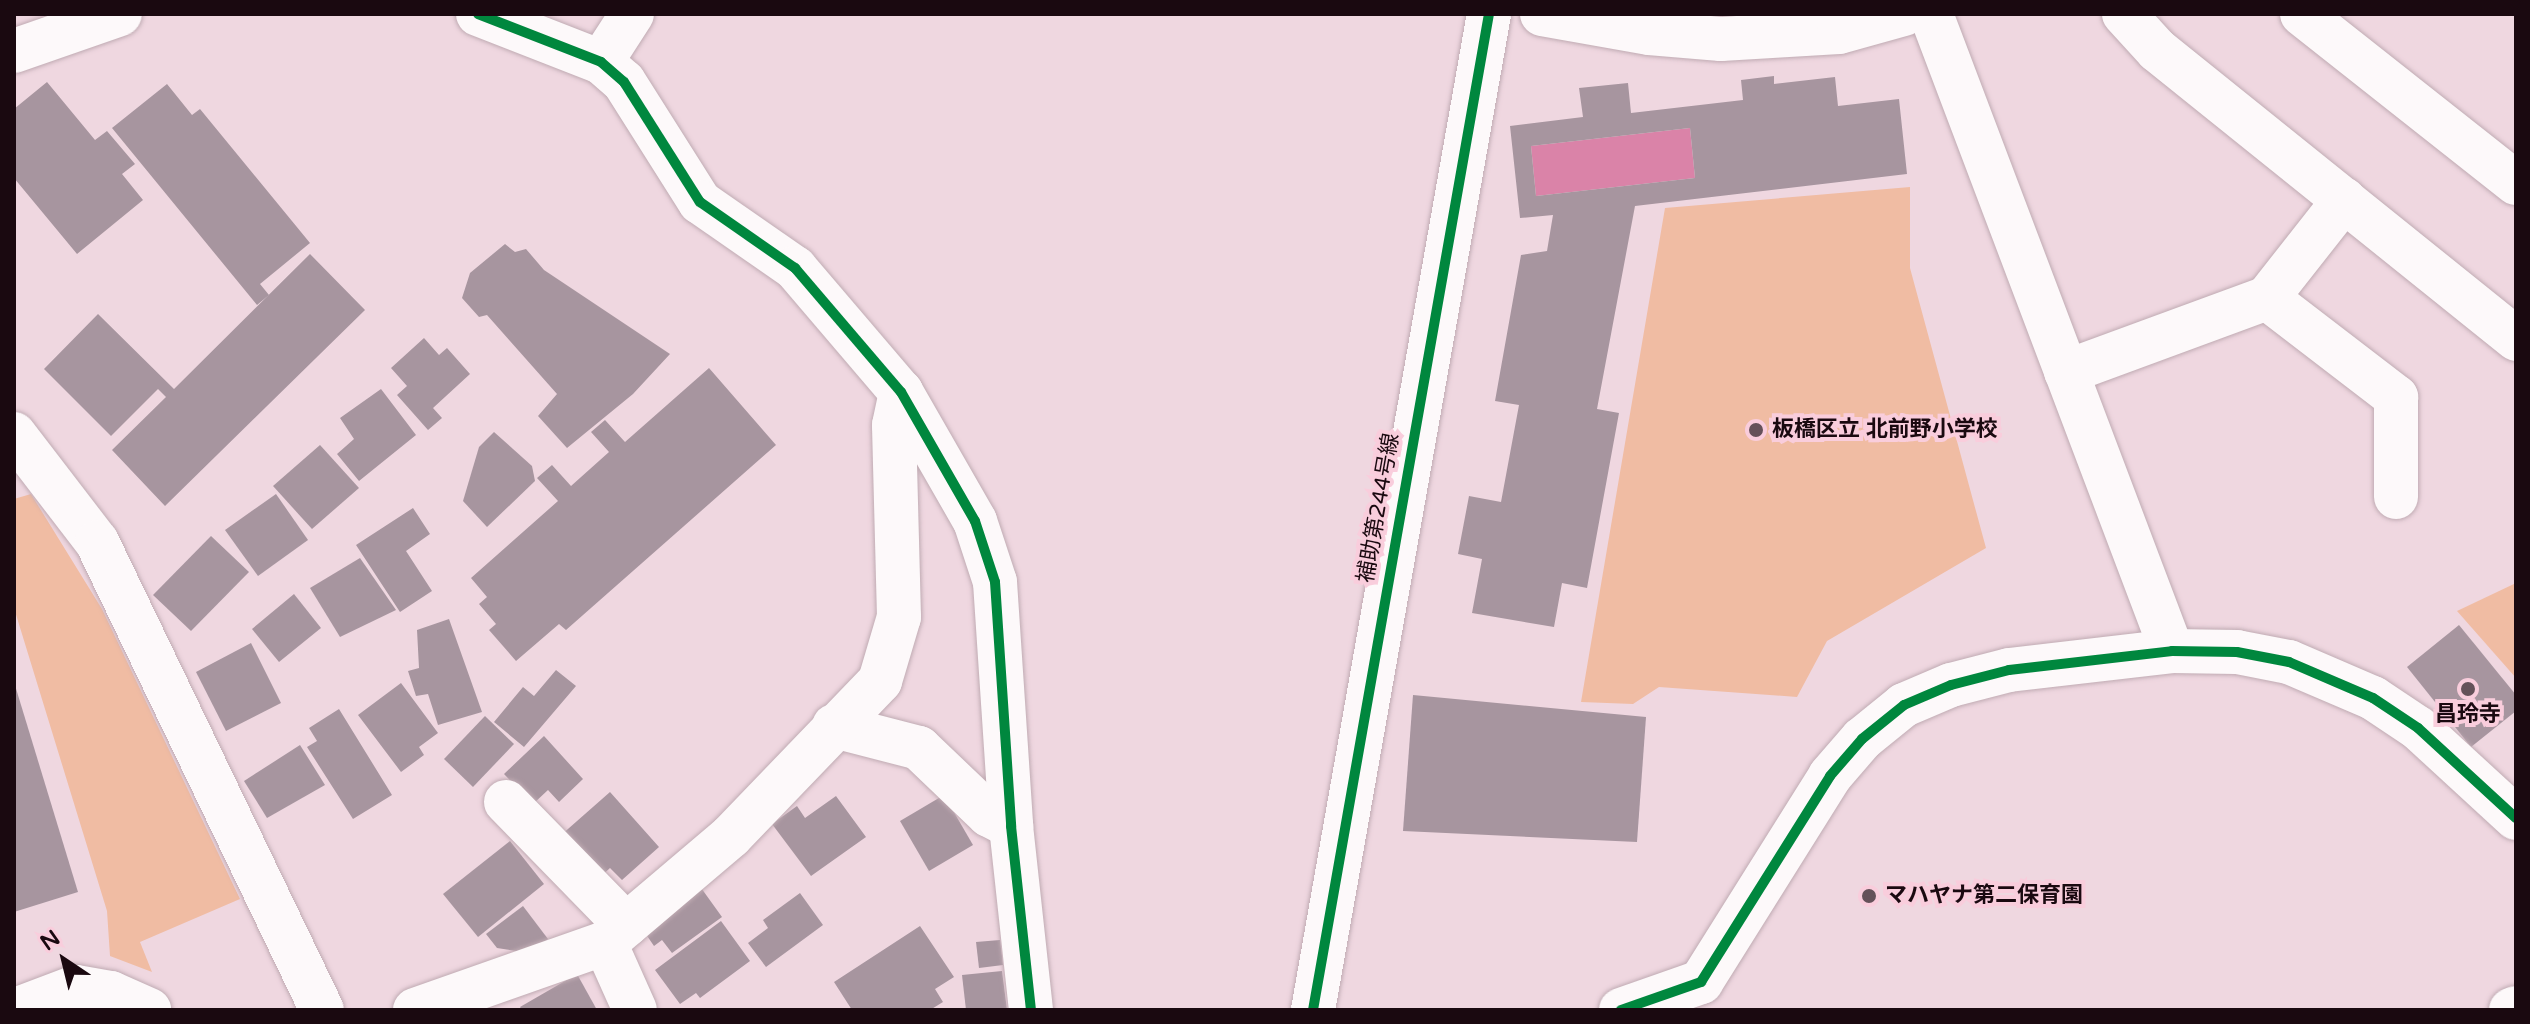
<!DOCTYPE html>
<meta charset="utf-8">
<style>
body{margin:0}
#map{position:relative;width:2530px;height:1024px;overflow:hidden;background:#efd7e0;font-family:"Varela Round","Noto Sans JP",sans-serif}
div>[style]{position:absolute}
.green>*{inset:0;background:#f0bca3}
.water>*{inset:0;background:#da83a8}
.building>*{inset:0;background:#a7959f}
.roads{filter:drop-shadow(0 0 2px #c0abb3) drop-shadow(0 0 2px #c0abb3)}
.minor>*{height:44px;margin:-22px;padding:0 22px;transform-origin:22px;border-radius:22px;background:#fdf9fa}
.cycleway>*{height:10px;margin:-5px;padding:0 5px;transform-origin:5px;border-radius:5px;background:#00873e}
.dots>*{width:22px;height:22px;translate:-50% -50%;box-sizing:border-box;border:4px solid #f9cddc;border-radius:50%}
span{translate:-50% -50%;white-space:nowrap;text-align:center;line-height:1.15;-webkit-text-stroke:8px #f9cddc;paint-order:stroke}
.poi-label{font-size:22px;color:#1a0910;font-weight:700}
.left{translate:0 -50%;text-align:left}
.street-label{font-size:22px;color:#1a0910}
.frame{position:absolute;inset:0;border:16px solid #1a0910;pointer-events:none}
.north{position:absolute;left:24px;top:920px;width:80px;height:80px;-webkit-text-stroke:6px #f9cddc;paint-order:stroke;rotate:325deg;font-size:22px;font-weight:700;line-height:32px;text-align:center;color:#1a0910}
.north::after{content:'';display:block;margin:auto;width:28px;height:36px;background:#1a0910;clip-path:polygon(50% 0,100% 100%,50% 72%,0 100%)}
</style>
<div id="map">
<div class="green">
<div style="clip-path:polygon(1910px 187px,1910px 268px,1986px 548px,1827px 641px,1797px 697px,1659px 687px,1633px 704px,1581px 702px,1665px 208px)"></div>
<div style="clip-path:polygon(31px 494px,102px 609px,240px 899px,140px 942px,152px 972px,110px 956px,107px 911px,14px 608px,14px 499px)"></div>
<div style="clip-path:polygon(2516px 583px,2516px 678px,2457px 611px)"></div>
</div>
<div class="water">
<div style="clip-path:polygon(1690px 128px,1695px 178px,1536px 196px,1531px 146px)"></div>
</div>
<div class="building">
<div style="clip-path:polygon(evenodd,1774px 76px,1774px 84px,1835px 77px,1838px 106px,1899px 99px,1907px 174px,1635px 206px,1597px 409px,1619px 413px,1587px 588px,1562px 583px,1554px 627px,1472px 613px,1482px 559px,1458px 554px,1469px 496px,1501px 502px,1519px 405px,1495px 401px,1521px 255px,1547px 251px,1553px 215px,1520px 218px,1510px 126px,1583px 117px,1579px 88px,1628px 83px,1631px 113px,1743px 100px,1741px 80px,1774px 76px,1690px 128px,1695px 178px,1536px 196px,1531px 146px,1690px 128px)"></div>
<div style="clip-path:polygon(47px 82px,95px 140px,107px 131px,135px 164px,122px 174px,143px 200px,77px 254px,14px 178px,14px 109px)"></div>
<div style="clip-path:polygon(167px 84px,192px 115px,200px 109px,310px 243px,260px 284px,269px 295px,257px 305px,112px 128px)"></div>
<div style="clip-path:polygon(505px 244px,515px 252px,526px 249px,544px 270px,670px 354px,633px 394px,567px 448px,538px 416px,557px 394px,487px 315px,479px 317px,462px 298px,470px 273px)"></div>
<div style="clip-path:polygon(310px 254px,365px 310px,165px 506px,112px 450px,166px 397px,158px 389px,111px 436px,44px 369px,98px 314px,174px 389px)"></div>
<div style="clip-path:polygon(424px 338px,439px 355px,447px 348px,470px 374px,433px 408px,442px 418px,428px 430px,397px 395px,407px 386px,391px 368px)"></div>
<div style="clip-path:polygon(709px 368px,776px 445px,566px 630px,559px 624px,516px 661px,489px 630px,496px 624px,479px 604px,487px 597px,471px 578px,558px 501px,537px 478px,552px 465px,571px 486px,609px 452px,591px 432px,605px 420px,625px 442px)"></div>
<div style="clip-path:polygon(381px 389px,416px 435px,359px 481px,337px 454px,354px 439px,340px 418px)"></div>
<div style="clip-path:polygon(494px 432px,532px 466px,535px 481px,487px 527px,463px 501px,479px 447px)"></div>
<div style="clip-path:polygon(320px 445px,359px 488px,312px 529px,273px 486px)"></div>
<div style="clip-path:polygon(276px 494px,308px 540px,258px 576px,225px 530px)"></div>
<div style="clip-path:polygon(413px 508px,430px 534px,406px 551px,432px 591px,400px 612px,356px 545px)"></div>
<div style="clip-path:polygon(211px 536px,249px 572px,191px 631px,153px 595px)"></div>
<div style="clip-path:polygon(360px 558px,396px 610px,340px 637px,310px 588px)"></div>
<div style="clip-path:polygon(294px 594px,321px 628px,279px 662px,252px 629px)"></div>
<div style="clip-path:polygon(449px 619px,482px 712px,438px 725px,428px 694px,416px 696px,408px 671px,419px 668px,417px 630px)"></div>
<div style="clip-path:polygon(2459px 625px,2516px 695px,2516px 711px,2471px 747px,2407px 667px)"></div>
<div style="clip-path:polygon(251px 643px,281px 703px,226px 731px,196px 672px)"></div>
<div style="clip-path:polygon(556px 670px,576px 686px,524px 747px,494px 722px,523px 687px,534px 696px)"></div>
<div style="clip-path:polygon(14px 682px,78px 892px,14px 912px)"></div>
<div style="clip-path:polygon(401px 683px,438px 733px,419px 747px,424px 755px,401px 772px,358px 715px)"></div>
<div style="clip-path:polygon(1413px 695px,1646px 717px,1637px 842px,1403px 831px)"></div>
<div style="clip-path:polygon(339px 709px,392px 795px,353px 819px,307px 747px,317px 741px,309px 728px)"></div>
<div style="clip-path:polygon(485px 716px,514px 744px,473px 787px,444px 759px)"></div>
<div style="clip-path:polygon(544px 736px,583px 779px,559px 802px,548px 790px,533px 804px,504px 774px)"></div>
<div style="clip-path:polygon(300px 745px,325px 785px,267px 818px,244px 781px)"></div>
<div style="clip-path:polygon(610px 792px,659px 847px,622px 880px,610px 868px,598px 879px,560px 836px)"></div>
<div style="clip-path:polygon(944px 795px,973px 845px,929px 871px,900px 821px)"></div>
<div style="clip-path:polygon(836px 796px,866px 837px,811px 876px,772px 824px,797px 806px,805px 818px)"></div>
<div style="clip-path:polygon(510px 841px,544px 884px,478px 937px,443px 894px)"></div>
<div style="clip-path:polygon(699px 885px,722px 917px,672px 953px,662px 940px,654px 946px,641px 927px)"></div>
<div style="clip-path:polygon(800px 893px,823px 925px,766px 967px,748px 943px,768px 928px,763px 920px)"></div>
<div style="clip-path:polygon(523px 906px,548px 939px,530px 953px,497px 948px,486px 934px)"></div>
<div style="clip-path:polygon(721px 921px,750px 961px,700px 998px,696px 993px,680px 1004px,655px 970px)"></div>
<div style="clip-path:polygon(920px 926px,954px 977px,935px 989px,943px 1002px,930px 1010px,852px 1010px,834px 982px)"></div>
<div style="clip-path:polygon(1000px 940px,1003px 965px,979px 968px,976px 942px)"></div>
<div style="clip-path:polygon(1002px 971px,1007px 1010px,966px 1010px,962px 975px)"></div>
<div style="clip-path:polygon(577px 974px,597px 1010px,522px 1010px,520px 1007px)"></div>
</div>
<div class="roads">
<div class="minor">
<div style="left:478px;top:14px;width:132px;rotate:21.3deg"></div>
<div style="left:601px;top:62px;width:30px;rotate:41deg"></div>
<div style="left:624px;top:82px;width:142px;rotate:57.7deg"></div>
<div style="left:700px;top:202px;width:116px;rotate:34.8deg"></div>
<div style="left:795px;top:268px;width:163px;rotate:49.5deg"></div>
<div style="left:901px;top:392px;width:149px;rotate:60.2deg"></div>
<div style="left:975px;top:521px;width:64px;rotate:71.8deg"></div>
<div style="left:995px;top:582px;width:245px;rotate:86.2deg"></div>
<div style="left:1011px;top:826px;width:185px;rotate:83.8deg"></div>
<div style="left:1542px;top:14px;width:109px;rotate:10.1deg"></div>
<div style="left:1649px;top:33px;width:72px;rotate:4.8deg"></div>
<div style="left:1721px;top:39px;width:118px;rotate:-3.4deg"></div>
<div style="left:1839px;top:32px;width:67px;rotate:-15.5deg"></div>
<div style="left:1931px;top:14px;width:681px;rotate:69.28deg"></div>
<div style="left:2124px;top:14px;width:49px;rotate:47.5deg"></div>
<div style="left:2157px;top:50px;width:461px;rotate:38.8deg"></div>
<div style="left:2302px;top:14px;width:273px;rotate:38.3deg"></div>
<div style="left:14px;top:51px;width:112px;rotate:-19.2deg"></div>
<div style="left:601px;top:62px;width:57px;rotate:-57.1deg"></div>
<div style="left:2267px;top:298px;width:163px;rotate:37.5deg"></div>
<div style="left:2396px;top:397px;width:100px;rotate:90deg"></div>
<div style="left:2066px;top:372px;width:214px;rotate:-20.2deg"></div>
<div style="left:2267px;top:298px;width:125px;rotate:-51.8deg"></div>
<div style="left:14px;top:434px;width:136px;rotate:52.5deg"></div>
<div style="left:97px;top:542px;width:519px;rotate:64.32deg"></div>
<div style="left:834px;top:726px;width:88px;rotate:14.5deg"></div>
<div style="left:919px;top:748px;width:97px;rotate:43.7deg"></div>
<div style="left:989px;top:815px;width:25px;rotate:27deg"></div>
<div style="left:506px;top:802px;width:172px;rotate:45.7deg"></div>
<div style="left:605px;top:943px;width:73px;rotate:65.9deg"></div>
<div style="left:15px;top:1010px;width:65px;rotate:-20.7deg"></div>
<div style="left:76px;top:987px;width:36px;rotate:10deg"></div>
<div style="left:111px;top:993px;width:42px;rotate:24.1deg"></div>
<div style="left:415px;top:1010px;width:201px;rotate:-19.4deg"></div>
<div style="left:605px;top:943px;width:165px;rotate:-40.3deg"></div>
<div style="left:731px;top:836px;width:215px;rotate:-46.1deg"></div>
<div style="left:880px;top:681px;width:67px;rotate:-73.5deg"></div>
<div style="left:899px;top:617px;width:192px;rotate:-91.5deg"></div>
<div style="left:894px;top:425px;width:34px;rotate:-78deg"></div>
<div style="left:1313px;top:1010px;width:1011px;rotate:-79.98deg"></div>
<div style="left:1621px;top:1010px;width:85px;rotate:-19.3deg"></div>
<div style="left:1701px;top:982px;width:243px;rotate:-57.9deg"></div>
<div style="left:1830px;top:776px;width:49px;rotate:-49.1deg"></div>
<div style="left:1862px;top:739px;width:54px;rotate:-39deg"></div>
<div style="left:1904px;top:705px;width:51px;rotate:-23.1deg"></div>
<div style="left:1951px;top:685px;width:60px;rotate:-14.5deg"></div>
<div style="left:2009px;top:670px;width:164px;rotate:-6.6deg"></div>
<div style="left:2172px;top:651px;width:65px;rotate:0.9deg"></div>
<div style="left:2237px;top:652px;width:53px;rotate:10.9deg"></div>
<div style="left:2289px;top:662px;width:91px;rotate:23.2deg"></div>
<div style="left:2373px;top:698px;width:54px;rotate:33.7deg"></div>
<div style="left:2418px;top:728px;width:133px;rotate:42.6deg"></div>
<div style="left:2511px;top:1010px;width:5px;rotate:-22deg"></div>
</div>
</div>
<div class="cycleway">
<div style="left:478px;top:14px;width:132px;rotate:21.3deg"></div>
<div style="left:601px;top:62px;width:30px;rotate:41deg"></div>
<div style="left:624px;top:82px;width:142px;rotate:57.7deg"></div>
<div style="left:700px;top:202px;width:116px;rotate:34.8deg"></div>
<div style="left:795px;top:268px;width:163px;rotate:49.5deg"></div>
<div style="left:901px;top:392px;width:149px;rotate:60.2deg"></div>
<div style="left:975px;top:521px;width:64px;rotate:71.8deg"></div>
<div style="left:995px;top:582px;width:245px;rotate:86.2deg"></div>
<div style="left:1011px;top:826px;width:185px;rotate:83.8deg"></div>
<div style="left:1313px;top:1010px;width:1011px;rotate:-79.98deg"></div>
<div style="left:1621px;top:1010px;width:85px;rotate:-19.3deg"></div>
<div style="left:1701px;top:982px;width:243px;rotate:-57.9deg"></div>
<div style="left:1830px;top:776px;width:49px;rotate:-49.1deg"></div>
<div style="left:1862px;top:739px;width:54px;rotate:-39deg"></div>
<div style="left:1904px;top:705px;width:51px;rotate:-23.1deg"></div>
<div style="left:1951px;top:685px;width:60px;rotate:-14.5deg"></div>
<div style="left:2009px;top:670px;width:164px;rotate:-6.6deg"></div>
<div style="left:2172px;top:651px;width:65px;rotate:0.9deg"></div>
<div style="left:2237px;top:652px;width:53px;rotate:10.9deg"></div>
<div style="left:2289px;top:662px;width:91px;rotate:23.2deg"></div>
<div style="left:2373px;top:698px;width:54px;rotate:33.7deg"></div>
<div style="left:2418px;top:728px;width:133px;rotate:42.6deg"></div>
</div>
<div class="dots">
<div style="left:1756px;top:430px;background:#655159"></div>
<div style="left:2468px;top:689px;background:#655159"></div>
<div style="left:1869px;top:896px;background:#655159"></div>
</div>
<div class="poi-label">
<span class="left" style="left:1772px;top:430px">板橋区立 北前野小学校</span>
<span style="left:2468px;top:715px">昌玲寺</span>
<span class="left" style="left:1885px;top:896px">マハヤナ第二保育園</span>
</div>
<div class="street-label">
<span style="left:1379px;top:508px;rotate:-80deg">補助第244号線</span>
</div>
<div class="frame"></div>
<div class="north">N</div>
</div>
